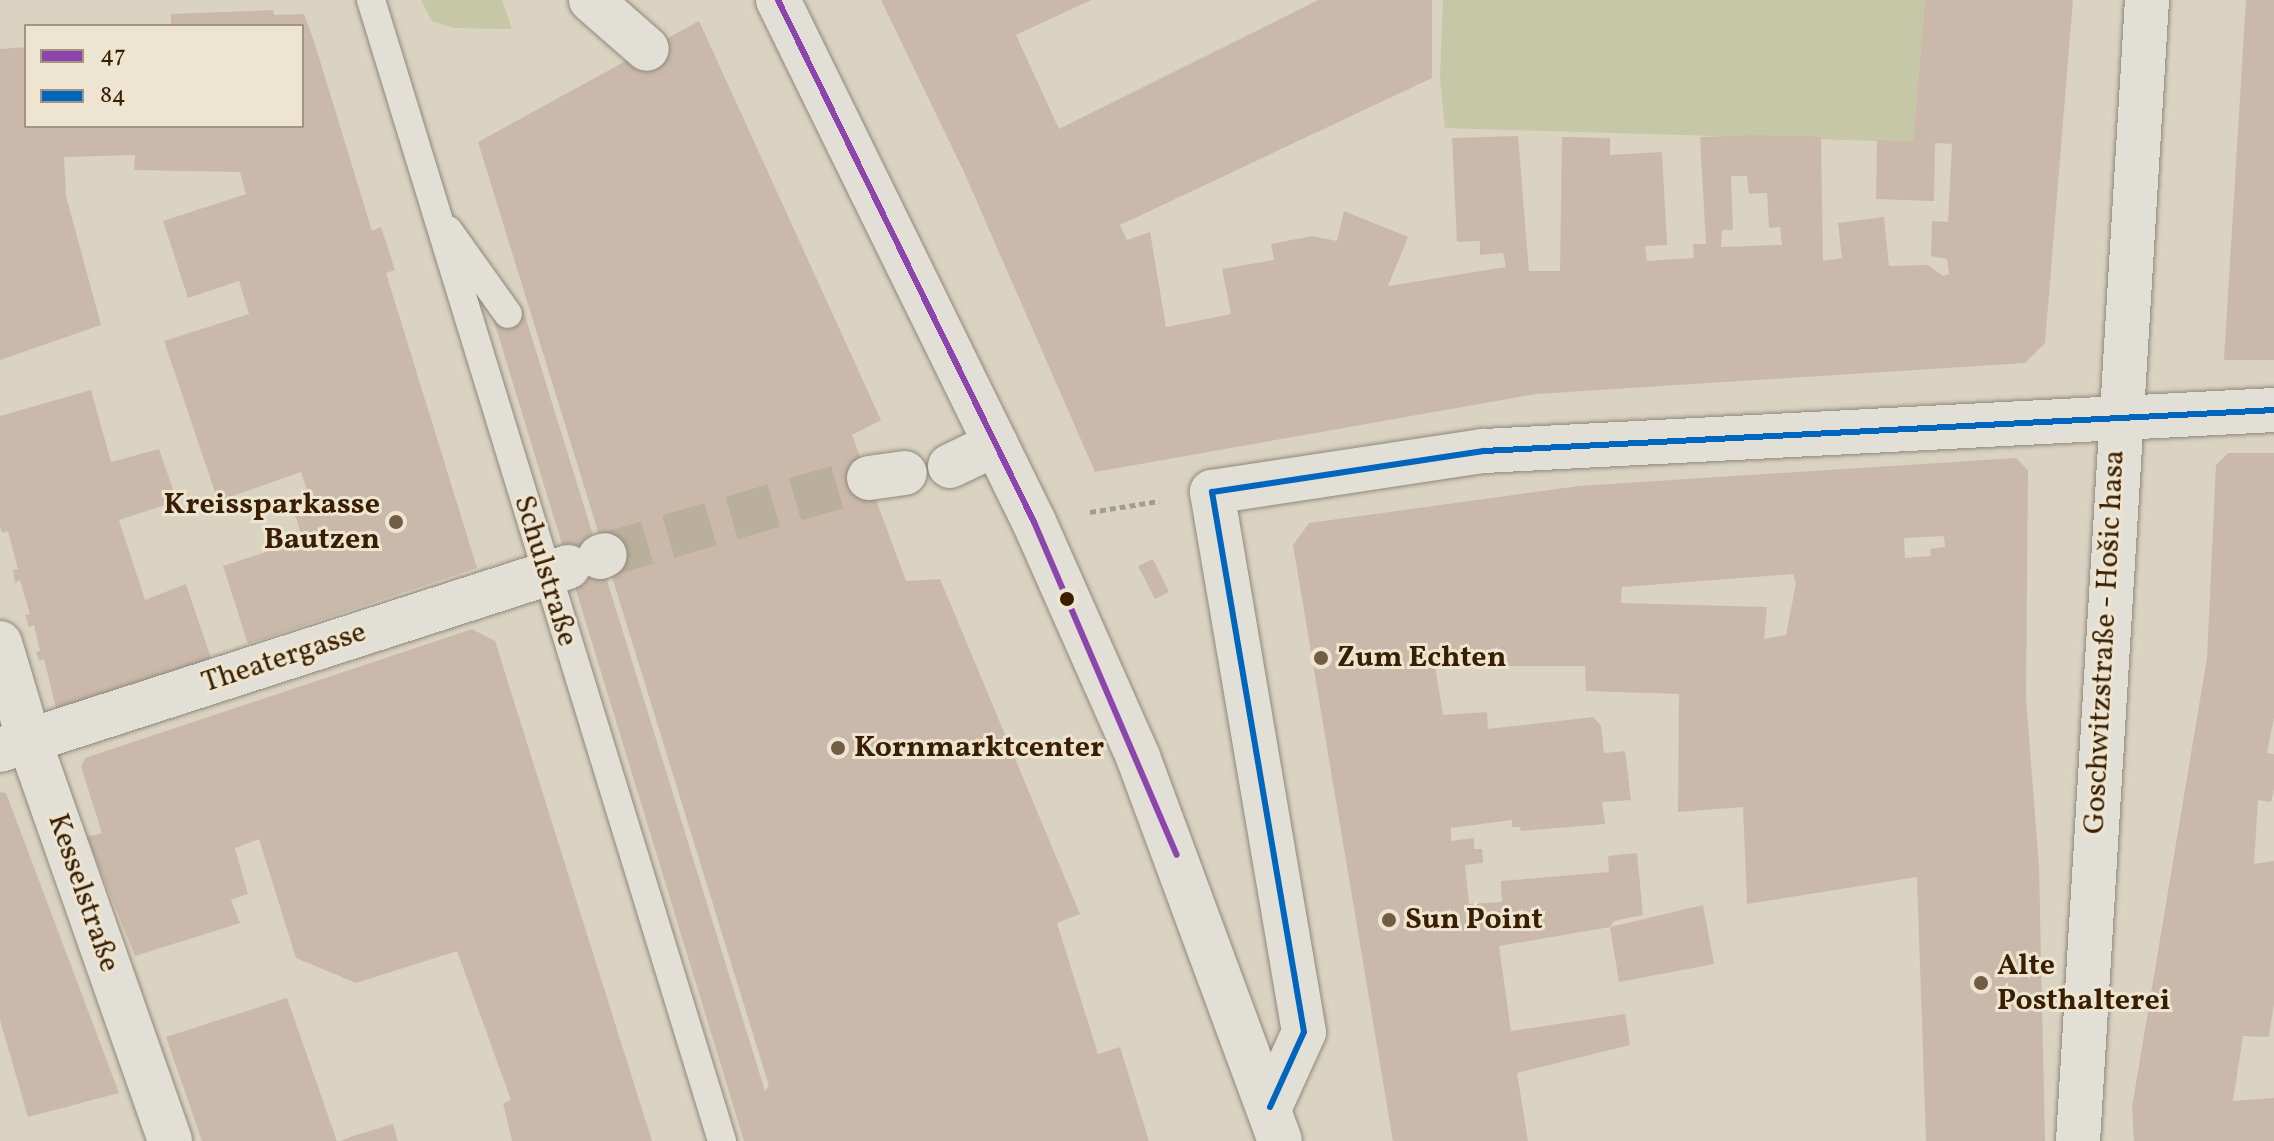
<!DOCTYPE html>
<meta charset="utf-8">
<style>
body{margin:0}
#map{position:relative;width:2274px;height:1141px;overflow:hidden;background:#dad3c2;font-family:Vollkorn,serif}
div>[style]{position:absolute}
.green>*{inset:0;background:#c5c7a6}
.building>*{inset:0;background:#cab9aa}
.street-tunnel>*{height:44px;margin-top:-22px;transform-origin:0;background:repeating-linear-gradient(90deg,#baaf9b 0 44px,transparent 0 66px)}
.path>*{height:5px;margin-top:-2.5px;transform-origin:0;background:repeating-linear-gradient(90deg,#a29d93 0 6px,transparent 0 10px)}
.roads{filter:drop-shadow(0 0 2px #90887a) drop-shadow(0 0 2px #90887a)}
.lane>*{height:28px;margin:-14px;padding:0 14px;transform-origin:14px;border-radius:14px;background:#e2dfd6}
.street>*{height:44px;margin:-22px;padding:0 22px;transform-origin:22px;border-radius:22px;background:#e2dfd6}
.secondary>*{height:44px;margin:-22px;padding:0 22px;transform-origin:22px;border-radius:22px;background:#e2dfd6}
.bus-1>*{height:6px;margin:-3px;padding:0 3px;transform-origin:3px;border-radius:3px;background:#8e44ad}
.bus-2>*{height:6px;margin:-3px;padding:0 3px;transform-origin:3px;border-radius:3px;background:#0065bd}
.dots>*{width:22px;height:22px;translate:-50% -50%;box-sizing:border-box;border:4px solid #ede5d1;border-radius:50%}
span{translate:-50% -50%;white-space:nowrap;text-align:center;line-height:1.15;-webkit-text-stroke:6px #ede5d1;paint-order:stroke}
.poi-label{font-size:30px;color:#391e01;font-weight:700}
.right{translate:-100% -50%;text-align:right}
.left{translate:0 -50%;text-align:left}
.street-label{font-size:30px;color:#391e01}
.legend{position:absolute;left:24px;top:24px;width:280px;height:104px;box-sizing:border-box;background:#ede5d1;border:2px solid #a5957e;margin:0;padding:10px 14px;list-style:none;font-size:24px;color:#391e01}
.legend li{display:flex;align-items:center;gap:16px;height:40px}
.legend b{width:40px;border:2px solid #a5957e}
</style>
<div id="map">
<div class="green">
<div style="clip-path:polygon(421px 0,502px 0,512px 29px,454px 28px,432px 21px)"></div>
<div style="clip-path:polygon(1443px 0,1925px 0,1913px 142px,1445px 128px,1440px 78px)"></div>
</div>
<div class="building">
<div style="clip-path:polygon(evenodd,881px 0,1091px 0,1016px 35px,1059px 129px,1318px 0,1432px 0,1432px 78px,1120px 225px,1127px 240px,1150px 232px,1166px 327px,1231px 314px,1222px 269px,1274px 260px,1271px 244px,1312px 236px,1337px 241px,1344px 211px,1408px 237px,1388px 286px,1506px 267px,1503px 253px,1480px 255px,1480px 241px,1457px 242px,1452px 138px,1518px 136px,1529px 271px,1560px 271px,1562px 137px,1610px 138px,1610px 155px,1662px 152px,1667px 245px,1645px 246px,1647px 261px,1694px 258px,1693px 244px,1706px 244px,1700px 137px,1760px 135px,1821px 137px,1823px 261px,1842px 258px,1838px 223px,1884px 217px,1889px 266px,1928px 265px,1943px 276px,1949px 274px,1947px 259px,1931px 256px,1932px 221px,1948px 222px,1952px 144px,1935px 143px,1934px 201px,1876px 199px,1877px 140px,1913px 142px,1925px 0,2073px 0,2045px 343px,2025px 363px,1536px 394px,1095px 472px,963px 170px,881px 0,1731px 176px,1747px 176px,1749px 194px,1767px 193px,1769px 228px,1780px 227px,1782px 245px,1721px 247px,1722px 230px,1733px 230px,1731px 176px)"></div>
<div style="clip-path:polygon(2246px 0,2274px 0,2274px 360px,2224px 360px)"></div>
<div style="clip-path:polygon(273px 10px,274px 15px,304px 14px,314px 41px,372px 231px,381px 227px,395px 270px,386px 273px,477px 568px,248px 644px,223px 566px,303px 540px,294px 512px,312px 505px,301px 472px,218px 501px,164px 341px,249px 314px,239px 281px,188px 298px,163px 221px,246px 194px,240px 172px,134px 170px,135px 155px,64px 157px,66px 196px,101px 325px,0 360px,0 49px,26px 47px,26px 126px,302px 126px,302px 26px,171px 26px,171px 14px)"></div>
<div style="clip-path:polygon(699px 21px,881px 420px,852px 435px,906px 581px,940px 579px,1080px 914px,1057px 923px,1098px 1054px,1120px 1047px,1149px 1141px,744px 1141px,493px 318px,523px 309px,765px 1091px,769px 1086px,478px 142px)"></div>
<div style="clip-path:polygon(91px 390px,111px 462px,159px 449px,177px 501px,119px 520px,145px 600px,186px 584px,215px 670px,57px 712px,44px 659px,39px 661px,36px 652px,40px 651px,34px 625px,29px 627px,25px 615px,30px 614px,20px 580px,15px 583px,13px 570px,18px 569px,8px 531px,2px 533px,0 526px,0 416px)"></div>
<div style="clip-path:polygon(2228px 453px,2274px 453px,2274px 665px,2233px 661px,2274px 665px,2274px 717px,2267px 753px,2274px 754px,2274px 789px,2271px 802px,2258px 800px,2254px 864px,2274px 861px,2274px 1003px,2269px 1037px,2243px 1036px,2233px 1101px,2274px 1098px,2274px 1141px,2134px 1141px,2132px 1107px,2207px 658px,2216px 465px)"></div>
<div style="clip-path:polygon(evenodd,2016px 458px,2028px 470px,2026px 698px,2039px 866px,2045px 1141px,1926px 1141px,1917px 877px,1747px 904px,1743px 807px,1678px 812px,1679px 694px,1586px 691px,1585px 666px,1435px 666px,1443px 715px,1487px 712px,1488px 729px,1593px 717px,1601px 726px,1604px 753px,1625px 751px,1631px 800px,1602px 802px,1605px 824px,1521px 831px,1520px 827px,1512px 827px,1512px 820px,1451px 828px,1451px 841px,1474px 838px,1474px 849px,1482px 849px,1483px 863px,1465px 865px,1469px 904px,1502px 902px,1501px 881px,1609px 872px,1608px 856px,1637px 853px,1643px 915px,1614px 921px,1610px 927px,1703px 905px,1714px 964px,1619px 982px,1610px 927px,1499px 946px,1511px 1031px,1625px 1014px,1630px 1045px,1517px 1073px,1528px 1141px,1393px 1141px,1293px 545px,1309px 523px,1579px 486px,2016px 458px,1944px 536px,1945px 547px,1930px 549px,1931px 556px,1905px 558px,1904px 538px,1944px 536px,2016px 458px,1793px 574px,1796px 583px,1786px 635px,1764px 639px,1767px 607px,1621px 603px,1622px 587px,1793px 574px)"></div>
<div style="clip-path:polygon(1153px 559px,1169px 592px,1155px 599px,1138px 566px)"></div>
<div style="clip-path:polygon(472px 629px,495px 641px,652px 1141px,512px 1141px,503px 1103px,511px 1100px,457px 951px,356px 983px,296px 958px,259px 839px,235px 848px,248px 894px,231px 900px,240px 923px,135px 956px,87px 837px,102px 833px,81px 767px,85px 758px)"></div>
<div style="clip-path:polygon(0 792px,6px 793px,119px 1093px,28px 1117px,0 1020px)"></div>
<div style="clip-path:polygon(287px 998px,337px 1141px,202px 1141px,166px 1037px)"></div>
<div style="clip-path:polygon(393px 1124px,398px 1141px,340px 1141px,353px 1136px)"></div>
</div>
<div class="street-tunnel">
<div style="left:605px;top:555px;width:275px;rotate:-16.3deg"></div>
</div>
<div class="path">
<div style="left:1090px;top:512px;width:70px;rotate:-9.1deg"></div>
</div>
<div class="roads">
<div class="lane">
<div style="left:371px;top:0;width:1194px;rotate:72.9deg"></div>
<div style="left:448px;top:230px;width:103px;rotate:54.5deg"></div>
</div>
<div class="street">
<div style="left:591px;top:0;width:74px;rotate:41.2deg"></div>
<div style="left:950px;top:466px;width:51px;rotate:-25.6deg"></div>
<div style="left:869px;top:478px;width:36px;rotate:-8deg"></div>
<div style="left:600px;top:557px;width:5px;rotate:-22deg"></div>
<div style="left:0;top:643px;width:101px;rotate:73.4deg"></div>
<div style="left:29px;top:740px;width:425px;rotate:70.6deg"></div>
<div style="left:0;top:750px;width:597px;rotate:-17.86deg"></div>
<div style="left:1270px;top:1107px;width:82px;rotate:-65.6deg"></div>
<div style="left:1304px;top:1032px;width:548px;rotate:-99.67deg"></div>
<div style="left:1212px;top:492px;width:275px;rotate:-8.6deg"></div>
<div style="left:1484px;top:451px;width:791px;rotate:-2.97deg"></div>
<div style="left:2078px;top:1141px;width:1143px;rotate:-86.54deg"></div>
</div>
<div class="secondary">
<div style="left:778px;top:0;width:581px;rotate:63.88deg"></div>
<div style="left:1034px;top:522px;width:257px;rotate:66.1deg"></div>
<div style="left:1138px;top:757px;width:409px;rotate:69.7deg"></div>
</div>
</div>
<div class="bus-1">
<div style="left:778px;top:0;width:581px;rotate:63.88deg"></div>
<div style="left:1034px;top:522px;width:362px;rotate:66.8deg"></div>
</div>
<div class="bus-2">
<div style="left:1270px;top:1107px;width:82px;rotate:-65.6deg"></div>
<div style="left:1304px;top:1032px;width:548px;rotate:-99.67deg"></div>
<div style="left:1212px;top:492px;width:275px;rotate:-8.6deg"></div>
<div style="left:1484px;top:451px;width:791px;rotate:-2.97deg"></div>
</div>
<div class="dots">
<div style="left:396px;top:522px;background:#715d45"></div>
<div style="left:1067px;top:599px;background:#391e01"></div>
<div style="left:1321px;top:658px;background:#715d45"></div>
<div style="left:838px;top:748px;background:#715d45"></div>
<div style="left:1389px;top:920px;background:#715d45"></div>
<div style="left:1981px;top:983px;background:#715d45"></div>
</div>
<div class="poi-label">
<span class="right" style="left:380px;top:522px">Kreissparkasse<br>Bautzen</span>
<span class="left" style="left:1337px;top:658px">Zum Echten</span>
<span class="left" style="left:854px;top:748px">Kornmarktcenter</span>
<span class="left" style="left:1405px;top:920px">Sun Point</span>
<span class="left" style="left:1997px;top:983px">Alte<br>Posthalterei</span>
</div>
<div class="street-label">
<span style="left:545px;top:571px;rotate:73deg">Schulstraße</span>
<span style="left:2105px;top:642px;rotate:-87deg">Goschwitzstraße - Hošic hasa</span>
<span style="left:284px;top:658px;rotate:-18deg">Theatergasse</span>
<span style="left:83px;top:893px;rotate:71deg">Kesselstraße</span>
</div>
<ul class="legend">
<li><b style="height:10px;background:#8e44ad"></b>47</li>
<li><b style="height:10px;background:#0065bd"></b>84</li>
</ul>
</div>
